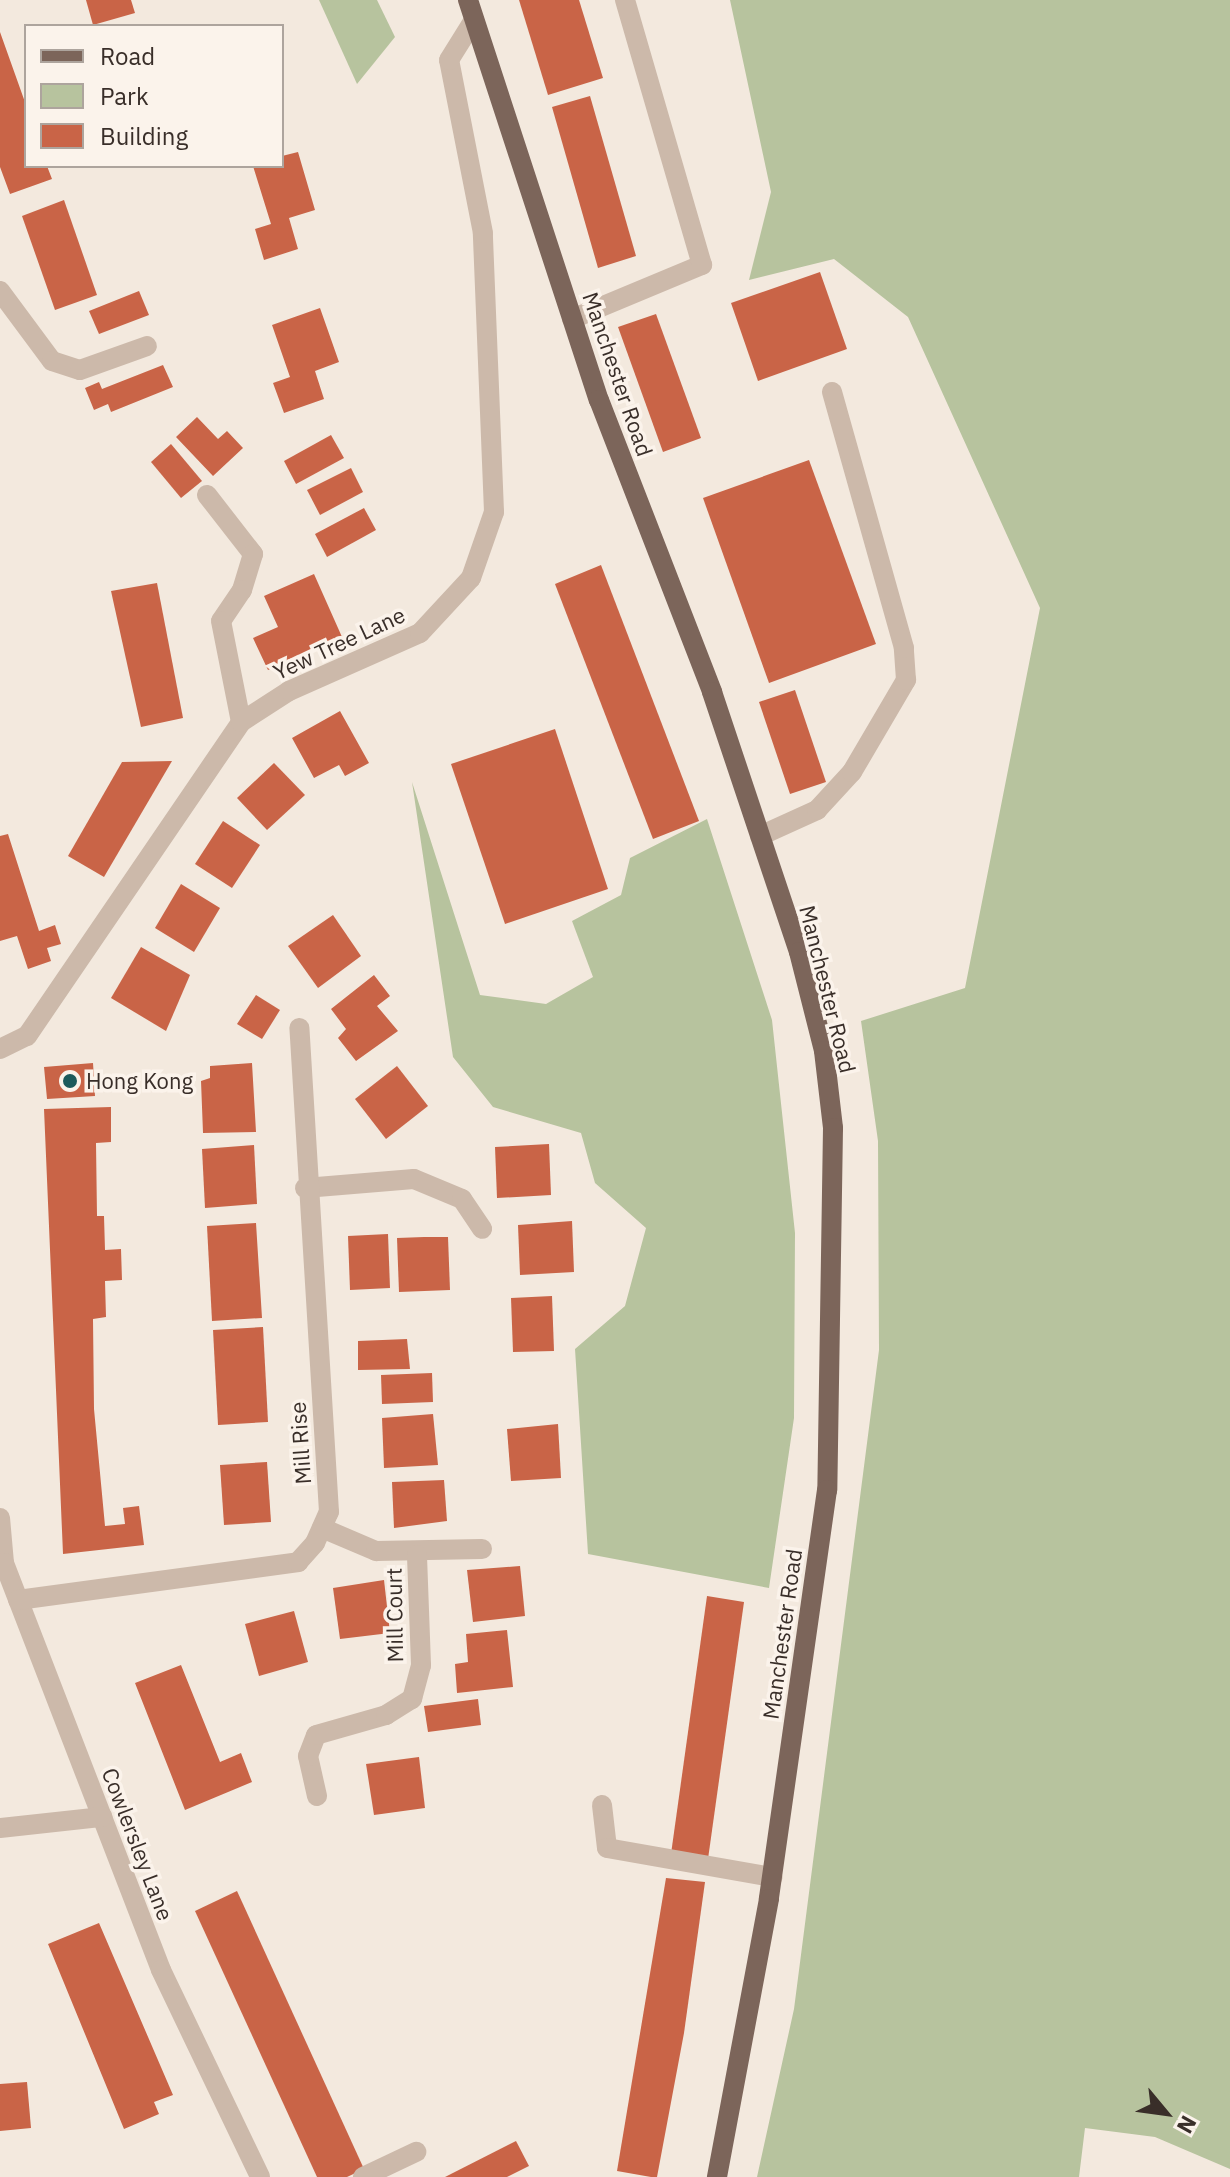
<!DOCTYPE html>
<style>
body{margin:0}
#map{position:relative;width:1230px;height:2177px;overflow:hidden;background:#f3e9de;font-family:"IBM Plex Sans",sans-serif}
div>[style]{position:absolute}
.green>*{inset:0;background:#b7c39e}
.building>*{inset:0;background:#c96447}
.minor>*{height:20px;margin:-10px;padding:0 10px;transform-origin:10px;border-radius:10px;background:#ccb9aa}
.major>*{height:20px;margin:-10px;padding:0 10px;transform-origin:10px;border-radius:10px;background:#7c655a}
.dots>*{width:22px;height:22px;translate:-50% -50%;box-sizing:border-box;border:4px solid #fbf3eb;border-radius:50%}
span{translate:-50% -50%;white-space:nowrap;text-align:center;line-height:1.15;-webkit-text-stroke:7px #fbf3eb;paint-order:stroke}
.street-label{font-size:22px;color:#392e29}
.poi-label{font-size:22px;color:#392e29}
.left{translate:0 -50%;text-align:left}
.legend{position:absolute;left:24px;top:24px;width:260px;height:144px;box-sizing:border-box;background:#fbf3eb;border:2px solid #ada49d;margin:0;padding:10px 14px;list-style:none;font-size:24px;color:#392e29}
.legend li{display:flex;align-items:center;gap:16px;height:40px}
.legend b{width:40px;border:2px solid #ada49d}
.north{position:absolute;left:1126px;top:2073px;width:80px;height:80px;-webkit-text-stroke:6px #fbf3eb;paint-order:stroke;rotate:119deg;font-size:22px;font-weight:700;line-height:32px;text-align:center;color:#392e29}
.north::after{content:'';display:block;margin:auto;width:28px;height:36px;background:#392e29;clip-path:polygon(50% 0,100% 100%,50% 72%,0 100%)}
</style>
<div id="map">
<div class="green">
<div style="clip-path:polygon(319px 0,377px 0,395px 37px,357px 84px)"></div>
<div style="clip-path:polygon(730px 0,1230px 0,1230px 2169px,1155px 2137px,1085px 2128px,1079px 2177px,757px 2177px,794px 2009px,879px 1350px,878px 1141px,861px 1021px,965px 988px,1040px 608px,908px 317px,834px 259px,749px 280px,771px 192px)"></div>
<div style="clip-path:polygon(412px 782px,480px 995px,546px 1004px,593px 977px,572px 921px,621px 895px,630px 858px,707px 819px,772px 1020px,795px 1233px,794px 1418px,769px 1588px,588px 1554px,575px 1349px,625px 1306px,646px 1228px,595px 1183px,581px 1133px,493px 1107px,453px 1057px)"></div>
</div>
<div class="building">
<div style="clip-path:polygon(86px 0,131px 0,135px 13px,93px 25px)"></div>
<div style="clip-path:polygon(519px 0,579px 0,603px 78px,548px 95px)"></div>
<div style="clip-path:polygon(0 32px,26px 105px,26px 166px,47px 166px,52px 179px,10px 194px,0 167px)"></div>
<div style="clip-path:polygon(590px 96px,636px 256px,598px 268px,552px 107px)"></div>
<div style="clip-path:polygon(298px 152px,315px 210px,289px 218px,298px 249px,264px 260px,255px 229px,271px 224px,253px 166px,282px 166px,282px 156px)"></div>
<div style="clip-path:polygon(64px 200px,97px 295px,55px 310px,22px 216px)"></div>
<div style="clip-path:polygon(820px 272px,847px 349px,758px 381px,731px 303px)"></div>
<div style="clip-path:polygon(139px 291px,149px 315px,99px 334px,89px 311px)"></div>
<div style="clip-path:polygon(320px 308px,339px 362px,315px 371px,324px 399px,284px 413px,273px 383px,290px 377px,272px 325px)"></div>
<div style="clip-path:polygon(656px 314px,701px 438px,663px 452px,618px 327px)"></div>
<div style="clip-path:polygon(163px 365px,173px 387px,111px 412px,108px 404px,94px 410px,85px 388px,99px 382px,102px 389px)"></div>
<div style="clip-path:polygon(197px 417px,218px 439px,227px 431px,243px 448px,213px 476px,176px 437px)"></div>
<div style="clip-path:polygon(331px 435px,344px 458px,296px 484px,284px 461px)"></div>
<div style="clip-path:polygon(171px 444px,202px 481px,181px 498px,151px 462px)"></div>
<div style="clip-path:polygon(809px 460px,876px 644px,769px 683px,703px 498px)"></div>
<div style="clip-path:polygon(351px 468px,363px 492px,320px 515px,307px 490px)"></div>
<div style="clip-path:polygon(364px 508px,376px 530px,327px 557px,315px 534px)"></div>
<div style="clip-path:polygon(601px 565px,699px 821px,653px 839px,555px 584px)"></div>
<div style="clip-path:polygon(314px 574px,342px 637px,268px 670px,253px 638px,278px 627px,264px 596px)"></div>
<div style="clip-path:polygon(157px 583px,183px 718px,141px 727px,111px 591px)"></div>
<div style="clip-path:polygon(795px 690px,826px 782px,790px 794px,759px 702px)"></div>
<div style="clip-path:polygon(340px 711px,369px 763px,345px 776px,339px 765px,314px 778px,292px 738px)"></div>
<div style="clip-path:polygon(555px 729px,608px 889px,505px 924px,451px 764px)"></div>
<div style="clip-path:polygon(172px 761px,104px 877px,68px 856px,122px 762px)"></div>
<div style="clip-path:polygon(274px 763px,305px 795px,267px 830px,237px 798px)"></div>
<div style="clip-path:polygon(223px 821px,260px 845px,232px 888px,195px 864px)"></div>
<div style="clip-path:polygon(8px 834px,39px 931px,55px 925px,61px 944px,47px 948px,51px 961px,28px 969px,17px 936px,0 941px,0 836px)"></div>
<div style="clip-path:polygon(181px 884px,220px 908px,194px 952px,155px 928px)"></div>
<div style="clip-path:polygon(333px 915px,361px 956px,318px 988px,288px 946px)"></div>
<div style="clip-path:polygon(141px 947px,190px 975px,166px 1031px,111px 998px)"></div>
<div style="clip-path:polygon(374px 975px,390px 996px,377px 1006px,398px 1031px,356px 1061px,338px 1038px,346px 1029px,331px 1009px)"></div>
<div style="clip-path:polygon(256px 995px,280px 1010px,262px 1039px,237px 1024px)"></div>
<div style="clip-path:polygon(93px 1063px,95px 1096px,47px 1099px,44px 1067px)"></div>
<div style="clip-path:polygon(252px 1063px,256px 1132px,203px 1133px,201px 1081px,210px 1078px,210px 1066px)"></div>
<div style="clip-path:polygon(397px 1066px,428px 1106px,386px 1139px,355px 1099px)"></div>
<div style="clip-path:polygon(111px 1107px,111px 1142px,96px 1143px,97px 1216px,104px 1216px,105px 1250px,121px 1249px,122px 1280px,105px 1281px,106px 1317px,93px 1319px,94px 1409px,105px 1526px,125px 1524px,123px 1508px,139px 1506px,144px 1545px,63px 1554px,44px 1109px)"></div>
<div style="clip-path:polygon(549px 1144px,551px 1195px,497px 1198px,495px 1147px)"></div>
<div style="clip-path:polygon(254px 1145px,257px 1204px,205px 1208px,202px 1149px)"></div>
<div style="clip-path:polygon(572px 1221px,574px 1272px,520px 1275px,518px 1225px)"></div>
<div style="clip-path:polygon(256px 1223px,262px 1318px,212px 1321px,207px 1226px)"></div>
<div style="clip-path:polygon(388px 1234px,390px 1288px,350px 1290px,348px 1236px)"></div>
<div style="clip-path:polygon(424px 1237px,448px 1237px,450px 1290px,399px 1292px,397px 1238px)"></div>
<div style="clip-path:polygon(552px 1296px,554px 1351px,513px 1352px,511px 1298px)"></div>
<div style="clip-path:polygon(263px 1327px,268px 1422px,218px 1425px,213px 1330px)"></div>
<div style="clip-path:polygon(407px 1339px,410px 1369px,358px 1370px,358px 1341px)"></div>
<div style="clip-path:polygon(432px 1373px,433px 1402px,382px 1404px,381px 1375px)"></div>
<div style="clip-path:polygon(433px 1414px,438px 1465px,384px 1468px,382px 1418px)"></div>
<div style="clip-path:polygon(558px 1424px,561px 1478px,511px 1481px,507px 1429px)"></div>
<div style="clip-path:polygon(267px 1462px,271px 1522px,224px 1525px,220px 1465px)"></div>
<div style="clip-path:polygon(444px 1480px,447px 1521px,394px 1528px,392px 1482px)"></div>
<div style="clip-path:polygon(520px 1566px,525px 1616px,473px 1622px,467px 1570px)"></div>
<div style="clip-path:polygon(384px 1580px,390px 1633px,340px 1639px,333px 1588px)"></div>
<div style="clip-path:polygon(707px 1596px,744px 1602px,708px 1859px,671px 1854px)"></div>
<div style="clip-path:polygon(294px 1611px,308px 1662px,259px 1676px,245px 1624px)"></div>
<div style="clip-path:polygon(507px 1630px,513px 1687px,457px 1693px,455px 1664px,468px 1662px,466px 1634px)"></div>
<div style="clip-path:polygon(181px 1665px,220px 1762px,241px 1753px,252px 1782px,185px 1810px,135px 1683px)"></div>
<div style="clip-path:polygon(478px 1699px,481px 1725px,428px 1732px,424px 1706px)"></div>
<div style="clip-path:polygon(419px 1757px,425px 1808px,374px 1815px,366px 1764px)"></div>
<div style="clip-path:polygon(666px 1878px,705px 1882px,684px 2033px,657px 2177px,651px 2177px,617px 2171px)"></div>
<div style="clip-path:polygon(237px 1891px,364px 2169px,347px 2177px,317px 2177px,195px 1911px)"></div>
<div style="clip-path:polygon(99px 1923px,173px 2095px,154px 2102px,159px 2114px,124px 2129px,48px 1944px)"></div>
<div style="clip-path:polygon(27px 2082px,31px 2128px,0 2131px,0 2084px)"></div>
<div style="clip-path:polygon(516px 2141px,529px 2166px,507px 2177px,445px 2177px)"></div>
</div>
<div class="minor">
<div style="left:0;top:291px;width:87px;rotate:53.4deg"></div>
<div style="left:52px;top:361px;width:29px;rotate:18deg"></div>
<div style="left:80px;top:370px;width:71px;rotate:-19.7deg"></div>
<div style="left:572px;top:319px;width:141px;rotate:-22.6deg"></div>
<div style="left:702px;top:265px;width:276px;rotate:-106.2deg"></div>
<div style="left:207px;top:495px;width:75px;rotate:52.1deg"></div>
<div style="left:253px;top:554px;width:38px;rotate:107deg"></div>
<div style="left:242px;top:590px;width:37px;rotate:124deg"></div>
<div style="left:221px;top:621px;width:103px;rotate:78.8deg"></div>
<div style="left:760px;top:836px;width:63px;rotate:-24.5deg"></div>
<div style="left:817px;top:810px;width:52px;rotate:-47.4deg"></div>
<div style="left:852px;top:772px;width:107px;rotate:-59.6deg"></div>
<div style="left:906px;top:680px;width:32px;rotate:-94deg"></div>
<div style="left:904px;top:648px;width:266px;rotate:-105.7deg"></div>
<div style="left:0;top:1049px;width:30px;rotate:-26deg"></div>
<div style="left:27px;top:1036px;width:380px;rotate:-55.7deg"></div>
<div style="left:241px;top:722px;width:57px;rotate:-32.9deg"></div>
<div style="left:289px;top:691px;width:143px;rotate:-23.9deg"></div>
<div style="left:420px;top:633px;width:75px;rotate:-47.2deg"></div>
<div style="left:471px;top:578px;width:70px;rotate:-70.8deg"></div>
<div style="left:494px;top:512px;width:279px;rotate:-92.3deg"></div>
<div style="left:483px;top:233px;width:176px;rotate:-101.1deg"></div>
<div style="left:449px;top:60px;width:47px;rotate:-58deg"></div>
<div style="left:305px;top:1188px;width:109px;rotate:-4.7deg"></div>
<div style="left:414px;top:1179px;width:52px;rotate:22.6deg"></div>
<div style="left:462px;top:1199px;width:36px;rotate:56deg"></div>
<div style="left:0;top:1518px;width:45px;rotate:84.9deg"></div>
<div style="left:4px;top:1563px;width:436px;rotate:68.9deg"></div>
<div style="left:161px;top:1970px;width:229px;rotate:64.4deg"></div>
<div style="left:322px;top:1528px;width:59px;rotate:23.1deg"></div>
<div style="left:376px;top:1551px;width:106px;rotate:-1.1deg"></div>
<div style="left:18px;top:1600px;width:283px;rotate:-7.7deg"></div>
<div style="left:298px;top:1562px;width:25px;rotate:-48deg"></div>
<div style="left:315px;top:1543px;width:34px;rotate:-66deg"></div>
<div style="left:329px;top:1512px;width:485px;rotate:-93.5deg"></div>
<div style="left:317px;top:1796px;width:41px;rotate:-102.7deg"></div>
<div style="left:308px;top:1756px;width:22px;rotate:-69deg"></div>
<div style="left:316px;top:1735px;width:73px;rotate:-15.9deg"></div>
<div style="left:386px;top:1715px;width:31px;rotate:-32deg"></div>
<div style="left:412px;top:1699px;width:35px;rotate:-75deg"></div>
<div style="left:421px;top:1665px;width:110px;rotate:-92.1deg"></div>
<div style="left:602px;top:1805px;width:43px;rotate:83.4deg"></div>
<div style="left:607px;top:1848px;width:168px;rotate:10deg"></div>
<div style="left:0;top:1828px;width:103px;rotate:-6.2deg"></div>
<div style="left:363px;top:2177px;width:59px;rotate:-25.3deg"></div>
</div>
<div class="major">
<div style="left:468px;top:0;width:421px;rotate:71.9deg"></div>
<div style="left:599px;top:400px;width:313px;rotate:68.8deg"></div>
<div style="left:712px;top:692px;width:274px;rotate:71.5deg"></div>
<div style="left:799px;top:952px;width:102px;rotate:75.8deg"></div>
<div style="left:824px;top:1051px;width:78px;rotate:83.3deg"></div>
<div style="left:833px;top:1128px;width:362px;rotate:90.9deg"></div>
<div style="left:827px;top:1490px;width:413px;rotate:98.1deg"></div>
<div style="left:769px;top:1899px;width:283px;rotate:100.6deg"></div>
</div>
<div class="dots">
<div style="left:70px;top:1081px;background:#1d5a5c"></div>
</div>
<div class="street-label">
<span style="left:618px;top:374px;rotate:71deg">Manchester Road</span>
<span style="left:339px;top:643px;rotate:-25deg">Yew Tree Lane</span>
<span style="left:828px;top:989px;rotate:76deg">Manchester Road</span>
<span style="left:300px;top:1443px;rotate:-94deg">Mill Rise</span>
<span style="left:394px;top:1615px;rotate:-91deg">Mill Court</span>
<span style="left:782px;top:1634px;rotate:-82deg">Manchester Road</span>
<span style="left:138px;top:1844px;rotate:69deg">Cowlersley Lane</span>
</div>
<div class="poi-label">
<span class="left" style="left:86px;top:1081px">Hong Kong</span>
</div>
<ul class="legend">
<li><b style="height:10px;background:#7c655a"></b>Road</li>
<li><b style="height:22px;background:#b7c39e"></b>Park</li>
<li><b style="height:22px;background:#c96447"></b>Building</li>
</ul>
<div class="north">N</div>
</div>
